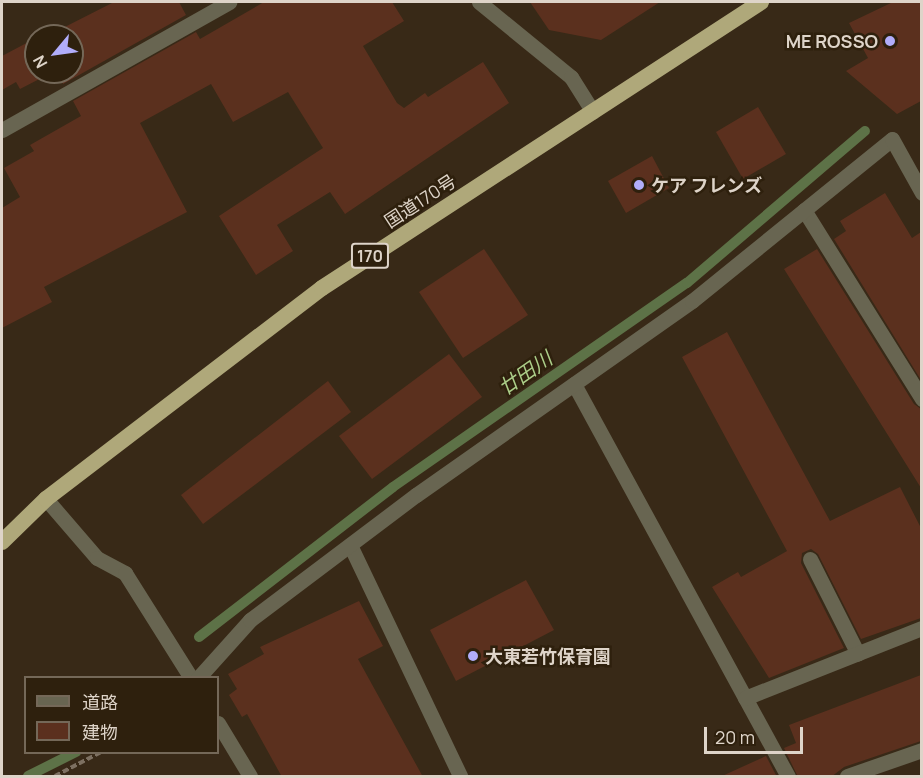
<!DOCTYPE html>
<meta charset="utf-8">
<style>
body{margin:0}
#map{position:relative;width:923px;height:778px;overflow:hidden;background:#382917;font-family:Manrope,"Noto Sans JP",sans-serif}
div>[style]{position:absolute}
.stream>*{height:10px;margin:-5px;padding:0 5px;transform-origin:5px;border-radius:5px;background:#5d7247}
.building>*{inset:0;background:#5b301e}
.path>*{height:4px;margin-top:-2px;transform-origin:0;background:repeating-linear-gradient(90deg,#7d7061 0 6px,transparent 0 9px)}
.minor>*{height:15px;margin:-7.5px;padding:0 7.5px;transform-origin:7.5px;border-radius:7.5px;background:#686551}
.trunk>*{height:16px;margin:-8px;padding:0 8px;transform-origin:8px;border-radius:8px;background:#afa87a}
.dots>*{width:16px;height:16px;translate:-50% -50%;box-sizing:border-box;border:3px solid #2e200d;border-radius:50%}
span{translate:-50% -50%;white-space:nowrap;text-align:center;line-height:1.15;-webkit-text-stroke:5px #2e200d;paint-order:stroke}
.shield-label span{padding:2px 4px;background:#2e200d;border:2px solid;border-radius:4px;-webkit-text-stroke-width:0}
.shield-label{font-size:16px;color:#ded4c9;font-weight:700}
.poi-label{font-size:18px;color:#ded4c9;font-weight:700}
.right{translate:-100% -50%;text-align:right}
.left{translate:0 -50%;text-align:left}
.street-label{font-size:18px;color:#ded4c9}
.water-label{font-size:20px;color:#acce89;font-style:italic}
.frame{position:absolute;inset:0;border:3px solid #ded4c9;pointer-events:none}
.legend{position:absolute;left:24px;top:676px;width:195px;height:78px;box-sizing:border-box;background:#2e200d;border:2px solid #746858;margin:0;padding:8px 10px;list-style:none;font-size:18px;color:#ded4c9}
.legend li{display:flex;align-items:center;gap:12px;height:30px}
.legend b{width:30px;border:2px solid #746858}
.north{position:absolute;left:24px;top:24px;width:60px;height:60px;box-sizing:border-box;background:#2e200d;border:2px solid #746858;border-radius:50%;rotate:241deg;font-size:16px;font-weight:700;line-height:24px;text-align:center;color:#ded4c9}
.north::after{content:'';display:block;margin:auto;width:21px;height:27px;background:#b1adfa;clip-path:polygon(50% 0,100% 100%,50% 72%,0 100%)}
.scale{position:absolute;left:704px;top:727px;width:99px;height:27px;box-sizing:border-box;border:3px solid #ded4c9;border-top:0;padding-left:8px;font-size:18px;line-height:21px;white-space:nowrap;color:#ded4c9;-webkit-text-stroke:4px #2e200d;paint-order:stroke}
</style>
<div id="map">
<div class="stream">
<div style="left:199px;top:637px;width:245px;rotate:-37.7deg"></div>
<div style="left:393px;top:487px;width:358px;rotate:-34.8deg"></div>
<div style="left:687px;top:283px;width:234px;rotate:-40.5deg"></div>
<div style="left:28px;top:776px;width:54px;rotate:-26.6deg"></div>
</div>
<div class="building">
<div style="clip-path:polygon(114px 2px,179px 2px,186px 15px,63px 84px,57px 72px,72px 72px,72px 36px,47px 36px)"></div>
<div style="clip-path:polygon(264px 2px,392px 2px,404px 21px,363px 46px,397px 103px,404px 108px,425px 93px,428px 97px,483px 62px,509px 103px,345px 214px,330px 192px,277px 225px,293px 251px,256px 275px,219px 216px,323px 148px,288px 92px,233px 122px,211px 84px,140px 123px,187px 212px,44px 287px,52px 302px,2px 328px,2px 208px,20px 197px,4px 168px,34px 151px,30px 145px,81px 116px,73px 101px,196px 32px,200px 39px)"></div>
<div style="clip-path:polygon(530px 2px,660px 2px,601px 40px,549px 30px)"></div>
<div style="clip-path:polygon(893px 2px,921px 2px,921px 101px,897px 114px,846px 71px,868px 58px,849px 23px)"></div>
<div style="clip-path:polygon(36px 38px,36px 72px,53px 72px,20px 89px,16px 82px,2px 90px,2px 56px)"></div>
<div style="clip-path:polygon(758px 107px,786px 154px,743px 179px,716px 132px)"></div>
<div style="clip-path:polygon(652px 156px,669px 188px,626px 213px,608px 181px)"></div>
<div style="clip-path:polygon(885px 193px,912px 238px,921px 232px,921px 380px,834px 239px,846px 231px,840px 221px)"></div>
<div style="clip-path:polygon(484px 249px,528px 315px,463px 358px,419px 292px)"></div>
<div style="clip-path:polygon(817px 249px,914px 404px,921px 409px,921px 488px,784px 269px)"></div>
<div style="clip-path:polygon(727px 332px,830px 521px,900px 487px,921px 528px,921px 618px,861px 639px,818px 554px,811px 549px,802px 553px,801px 563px,844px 648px,769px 678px,712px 587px,738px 572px,741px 577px,787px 551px,682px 357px)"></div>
<div style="clip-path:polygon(449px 354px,482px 397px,372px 479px,339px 436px)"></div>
<div style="clip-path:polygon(328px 381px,351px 412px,203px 524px,181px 495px)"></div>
<div style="clip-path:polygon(526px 580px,554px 630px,456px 681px,430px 630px)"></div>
<div style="clip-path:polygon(359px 601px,383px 646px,358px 659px,423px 777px,282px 777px,247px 714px,242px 717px,229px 695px,237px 689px,228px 674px,264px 654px,260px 647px)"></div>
<div style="clip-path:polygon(921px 675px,921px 741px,844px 767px,831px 777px,798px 777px,784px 748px,796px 743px,789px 725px)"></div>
<div style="clip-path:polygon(766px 756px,777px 777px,720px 777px)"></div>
</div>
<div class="path">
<div style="left:55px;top:776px;width:52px;rotate:-27.6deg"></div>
</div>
<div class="minor">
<div style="left:479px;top:2px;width:119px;rotate:39.2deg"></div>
<div style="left:571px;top:77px;width:41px;rotate:57.8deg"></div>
<div style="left:2px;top:130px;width:261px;rotate:-29.4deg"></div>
<div style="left:804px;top:210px;width:223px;rotate:58deg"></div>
<div style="left:574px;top:384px;width:447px;rotate:61.4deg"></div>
<div style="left:46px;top:499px;width:78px;rotate:49.2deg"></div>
<div style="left:97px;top:558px;width:32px;rotate:28deg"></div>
<div style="left:125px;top:573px;width:124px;rotate:57.8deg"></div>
<div style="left:350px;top:545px;width:256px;rotate:64.5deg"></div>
<div style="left:810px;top:559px;width:106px;rotate:63.2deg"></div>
<div style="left:198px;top:678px;width:78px;rotate:-48.1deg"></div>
<div style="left:250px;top:620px;width:208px;rotate:-37deg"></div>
<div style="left:416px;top:495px;width:337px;rotate:-35.1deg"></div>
<div style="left:692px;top:301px;width:257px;rotate:-39deg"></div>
<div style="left:892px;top:139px;width:62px;rotate:60.9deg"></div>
<div style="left:745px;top:698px;width:190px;rotate:-21.6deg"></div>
<div style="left:218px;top:723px;width:62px;rotate:58.9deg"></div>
<div style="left:847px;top:776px;width:79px;rotate:-19.1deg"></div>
</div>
<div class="trunk">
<div style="left:2px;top:542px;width:62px;rotate:-44.3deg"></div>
<div style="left:46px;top:499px;width:347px;rotate:-37.4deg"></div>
<div style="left:322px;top:288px;width:524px;rotate:-33.08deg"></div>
</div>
<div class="dots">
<div style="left:890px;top:41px;background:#b1adfa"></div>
<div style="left:639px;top:185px;background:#b1adfa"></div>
<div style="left:473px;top:656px;background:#b1adfa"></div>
</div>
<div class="shield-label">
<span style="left:370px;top:256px">170</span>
</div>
<div class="poi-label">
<span class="right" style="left:878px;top:41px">ME ROSSO</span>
<span class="left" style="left:651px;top:185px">ケア フレンズ</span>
<span class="left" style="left:485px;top:656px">大東若竹保育園</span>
</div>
<div class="street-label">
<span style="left:420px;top:201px;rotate:-33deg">国道170号</span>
</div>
<div class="water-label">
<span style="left:525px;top:373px;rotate:-35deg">廿田川</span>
</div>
<div class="frame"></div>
<ul class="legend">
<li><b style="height:8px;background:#686551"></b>道路</li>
<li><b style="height:16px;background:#5b301e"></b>建物</li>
</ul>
<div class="north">N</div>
<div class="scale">20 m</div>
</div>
